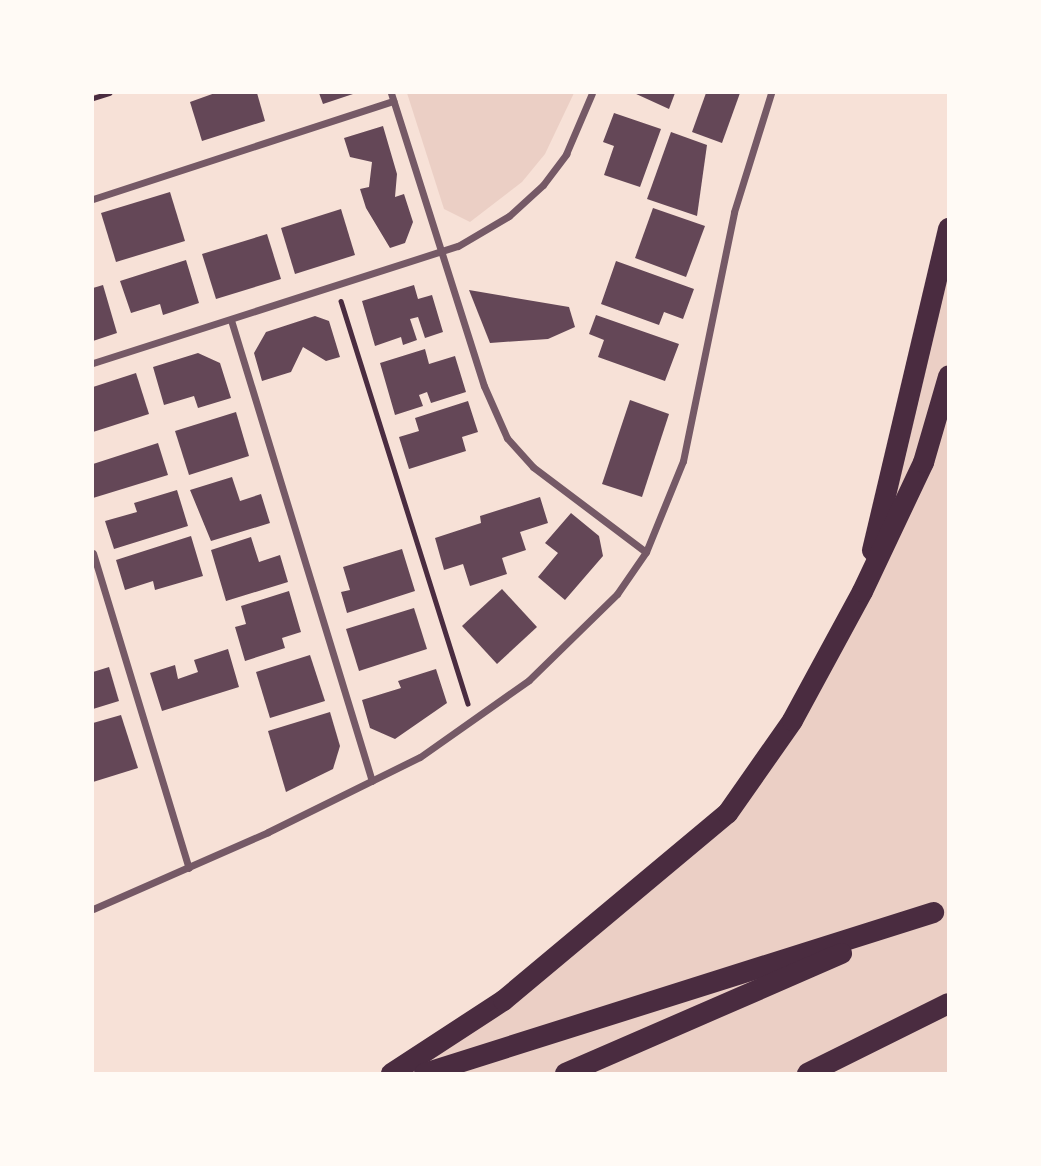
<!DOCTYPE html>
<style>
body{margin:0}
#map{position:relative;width:1041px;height:1166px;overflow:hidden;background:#f7e1d7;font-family:Inter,sans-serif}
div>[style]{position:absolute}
.green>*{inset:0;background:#ebcfc5}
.building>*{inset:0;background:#644757}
.path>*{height:4.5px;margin:-2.25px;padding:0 2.25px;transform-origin:2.25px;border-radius:2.25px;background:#4a2c40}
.minor>*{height:7px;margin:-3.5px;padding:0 3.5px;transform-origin:3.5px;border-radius:3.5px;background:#755966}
.motorway>*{height:21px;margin:-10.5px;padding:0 10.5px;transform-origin:10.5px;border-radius:10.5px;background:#4a2c40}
span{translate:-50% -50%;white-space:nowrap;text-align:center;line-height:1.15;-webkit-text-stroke:6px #fffaf5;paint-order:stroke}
.frame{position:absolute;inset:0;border:94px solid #fffaf5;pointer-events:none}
</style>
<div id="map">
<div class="green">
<div style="clip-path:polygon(407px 93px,574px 93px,545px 154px,522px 182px,470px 222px,444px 209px)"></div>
<div style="clip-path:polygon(948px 228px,948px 1073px,391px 1073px,503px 1000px,727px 813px,862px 591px)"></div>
</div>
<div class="building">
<div style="clip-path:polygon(215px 93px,257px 93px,265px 121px,202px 141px,190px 102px)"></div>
<div style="clip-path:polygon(319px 93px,356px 93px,323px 104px)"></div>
<div style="clip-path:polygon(634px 93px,675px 93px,669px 109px)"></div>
<div style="clip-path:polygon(706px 93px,740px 93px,722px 143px,692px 132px)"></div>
<div style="clip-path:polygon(614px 113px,661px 129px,640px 187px,604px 175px,614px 146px,603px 142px)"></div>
<div style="clip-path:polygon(383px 126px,397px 174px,395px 197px,404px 194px,413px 222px,405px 243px,390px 248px,366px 208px,360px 189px,369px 187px,372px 162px,350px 157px,344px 138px)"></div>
<div style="clip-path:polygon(671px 132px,707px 145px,697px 216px,647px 199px)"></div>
<div style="clip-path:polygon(170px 192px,185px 241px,116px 262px,101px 213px)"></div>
<div style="clip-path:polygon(653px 208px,705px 226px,686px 277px,635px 258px)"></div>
<div style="clip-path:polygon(341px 209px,355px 255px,295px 274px,281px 228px)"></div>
<div style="clip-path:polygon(267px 234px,281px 279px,216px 299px,202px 254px)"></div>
<div style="clip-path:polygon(186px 260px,199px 303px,163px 315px,160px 304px,131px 313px,120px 281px)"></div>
<div style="clip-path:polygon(616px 261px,694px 289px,683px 319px,664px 312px,659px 325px,601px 304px)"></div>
<div style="clip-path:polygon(103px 285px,117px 333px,93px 341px,93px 288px)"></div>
<div style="clip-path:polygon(414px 285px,418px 299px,432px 295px,443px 332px,425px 338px,418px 317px,410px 319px,417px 340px,403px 345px,401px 337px,375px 346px,362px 301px)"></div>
<div style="clip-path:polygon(469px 290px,569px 307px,575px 327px,548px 339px,490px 343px)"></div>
<div style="clip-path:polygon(596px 315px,679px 344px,665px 381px,598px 357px,604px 340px,589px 334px)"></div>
<div style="clip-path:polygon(315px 316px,329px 321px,340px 357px,326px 361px,303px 347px,291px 372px,262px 381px,254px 353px,266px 332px)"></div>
<div style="clip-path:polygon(425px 349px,429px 364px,455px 356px,466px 392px,431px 403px,427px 392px,419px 395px,423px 406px,395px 415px,380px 363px)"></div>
<div style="clip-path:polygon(198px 353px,220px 363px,231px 398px,198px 408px,194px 396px,164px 405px,153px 367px)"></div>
<div style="clip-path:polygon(136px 373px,149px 414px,93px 432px,93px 387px)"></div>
<div style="clip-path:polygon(630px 400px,669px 414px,642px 497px,602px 484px)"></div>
<div style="clip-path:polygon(468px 401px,478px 432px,462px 437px,466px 451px,409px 469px,399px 437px,419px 431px,415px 418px)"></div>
<div style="clip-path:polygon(236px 412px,249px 456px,189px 475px,175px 431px)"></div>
<div style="clip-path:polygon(158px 443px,168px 475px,93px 498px,93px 464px)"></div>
<div style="clip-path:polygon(232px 477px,240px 501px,261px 494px,270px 523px,211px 541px,190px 490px)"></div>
<div style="clip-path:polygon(177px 490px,188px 526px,114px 549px,105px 521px,137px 512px,134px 503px)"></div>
<div style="clip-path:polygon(540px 497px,548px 523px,520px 532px,526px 550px,502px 558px,507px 574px,470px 586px,463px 564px,444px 570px,435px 538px,481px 523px,480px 516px)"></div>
<div style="clip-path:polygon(571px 513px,599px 536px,603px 556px,565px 600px,538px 577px,558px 553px,545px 543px)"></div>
<div style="clip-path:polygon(191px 536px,203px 576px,155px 590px,153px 581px,125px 590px,116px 560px)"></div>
<div style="clip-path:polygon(251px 537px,259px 562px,280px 555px,288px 582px,226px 601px,211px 550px)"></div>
<div style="clip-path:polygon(402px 549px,415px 591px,347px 613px,341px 592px,350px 590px,343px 567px)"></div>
<div style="clip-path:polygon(502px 589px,537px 627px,497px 664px,462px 626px)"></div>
<div style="clip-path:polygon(289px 591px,301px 632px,282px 638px,285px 648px,245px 661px,235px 627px,246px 624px,241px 606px)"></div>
<div style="clip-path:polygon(414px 608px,427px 649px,359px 671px,346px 629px)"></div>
<div style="clip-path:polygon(228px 649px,239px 687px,162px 711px,150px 673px,175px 665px,178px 679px,198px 672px,194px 660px)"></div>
<div style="clip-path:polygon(310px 655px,325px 701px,270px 718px,256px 672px)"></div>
<div style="clip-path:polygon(109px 667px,119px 701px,93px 709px,93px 672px)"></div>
<div style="clip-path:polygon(436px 669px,447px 703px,395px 739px,370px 728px,362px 700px,401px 688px,398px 681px)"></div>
<div style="clip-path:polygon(330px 712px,340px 746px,333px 769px,286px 792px,268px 731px)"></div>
<div style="clip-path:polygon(121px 715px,138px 768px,93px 782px,93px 723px)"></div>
</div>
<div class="path">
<div style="left:93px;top:98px;width:17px;rotate:-17deg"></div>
<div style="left:341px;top:301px;width:422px;rotate:72.5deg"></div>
</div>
<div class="minor">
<div style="left:391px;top:93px;width:307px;rotate:72.4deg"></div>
<div style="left:484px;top:386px;width:57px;rotate:66.1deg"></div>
<div style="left:507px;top:438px;width:39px;rotate:48deg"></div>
<div style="left:533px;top:467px;width:141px;rotate:37deg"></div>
<div style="left:93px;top:199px;width:316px;rotate:-18.1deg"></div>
<div style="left:231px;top:320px;width:482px;rotate:73deg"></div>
<div style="left:93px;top:363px;width:383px;rotate:-17.8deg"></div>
<div style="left:458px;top:246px;width:59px;rotate:-30.5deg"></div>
<div style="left:509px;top:216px;width:46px;rotate:-42.4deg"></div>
<div style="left:543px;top:185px;width:39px;rotate:-53deg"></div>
<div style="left:566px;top:154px;width:66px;rotate:-66.9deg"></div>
<div style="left:93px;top:553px;width:329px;rotate:73.1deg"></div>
<div style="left:93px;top:909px;width:191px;rotate:-23.7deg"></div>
<div style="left:268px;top:832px;width:169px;rotate:-26.3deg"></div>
<div style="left:420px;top:757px;width:133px;rotate:-35.2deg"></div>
<div style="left:529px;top:680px;width:123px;rotate:-44.3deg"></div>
<div style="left:617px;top:594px;width:51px;rotate:-55.4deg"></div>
<div style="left:646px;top:552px;width:98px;rotate:-67.9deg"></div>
<div style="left:683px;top:461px;width:254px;rotate:-78.4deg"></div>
<div style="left:734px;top:212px;width:125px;rotate:-72.7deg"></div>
</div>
<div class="motorway">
<div style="left:872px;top:550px;width:331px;rotate:-76.7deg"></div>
<div style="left:391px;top:1073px;width:134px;rotate:-33.1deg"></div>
<div style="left:503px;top:1000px;width:292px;rotate:-39.9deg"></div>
<div style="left:727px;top:813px;width:113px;rotate:-55deg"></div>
<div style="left:792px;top:720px;width:147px;rotate:-61.5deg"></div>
<div style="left:862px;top:591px;width:143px;rotate:-64.7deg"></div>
<div style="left:923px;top:462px;width:90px;rotate:-73.8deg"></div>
<div style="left:424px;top:1073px;width:534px;rotate:-17.55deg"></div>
<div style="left:565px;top:1073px;width:301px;rotate:-23.5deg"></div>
<div style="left:807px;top:1073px;width:157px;rotate:-26.4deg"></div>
</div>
<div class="frame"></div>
</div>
